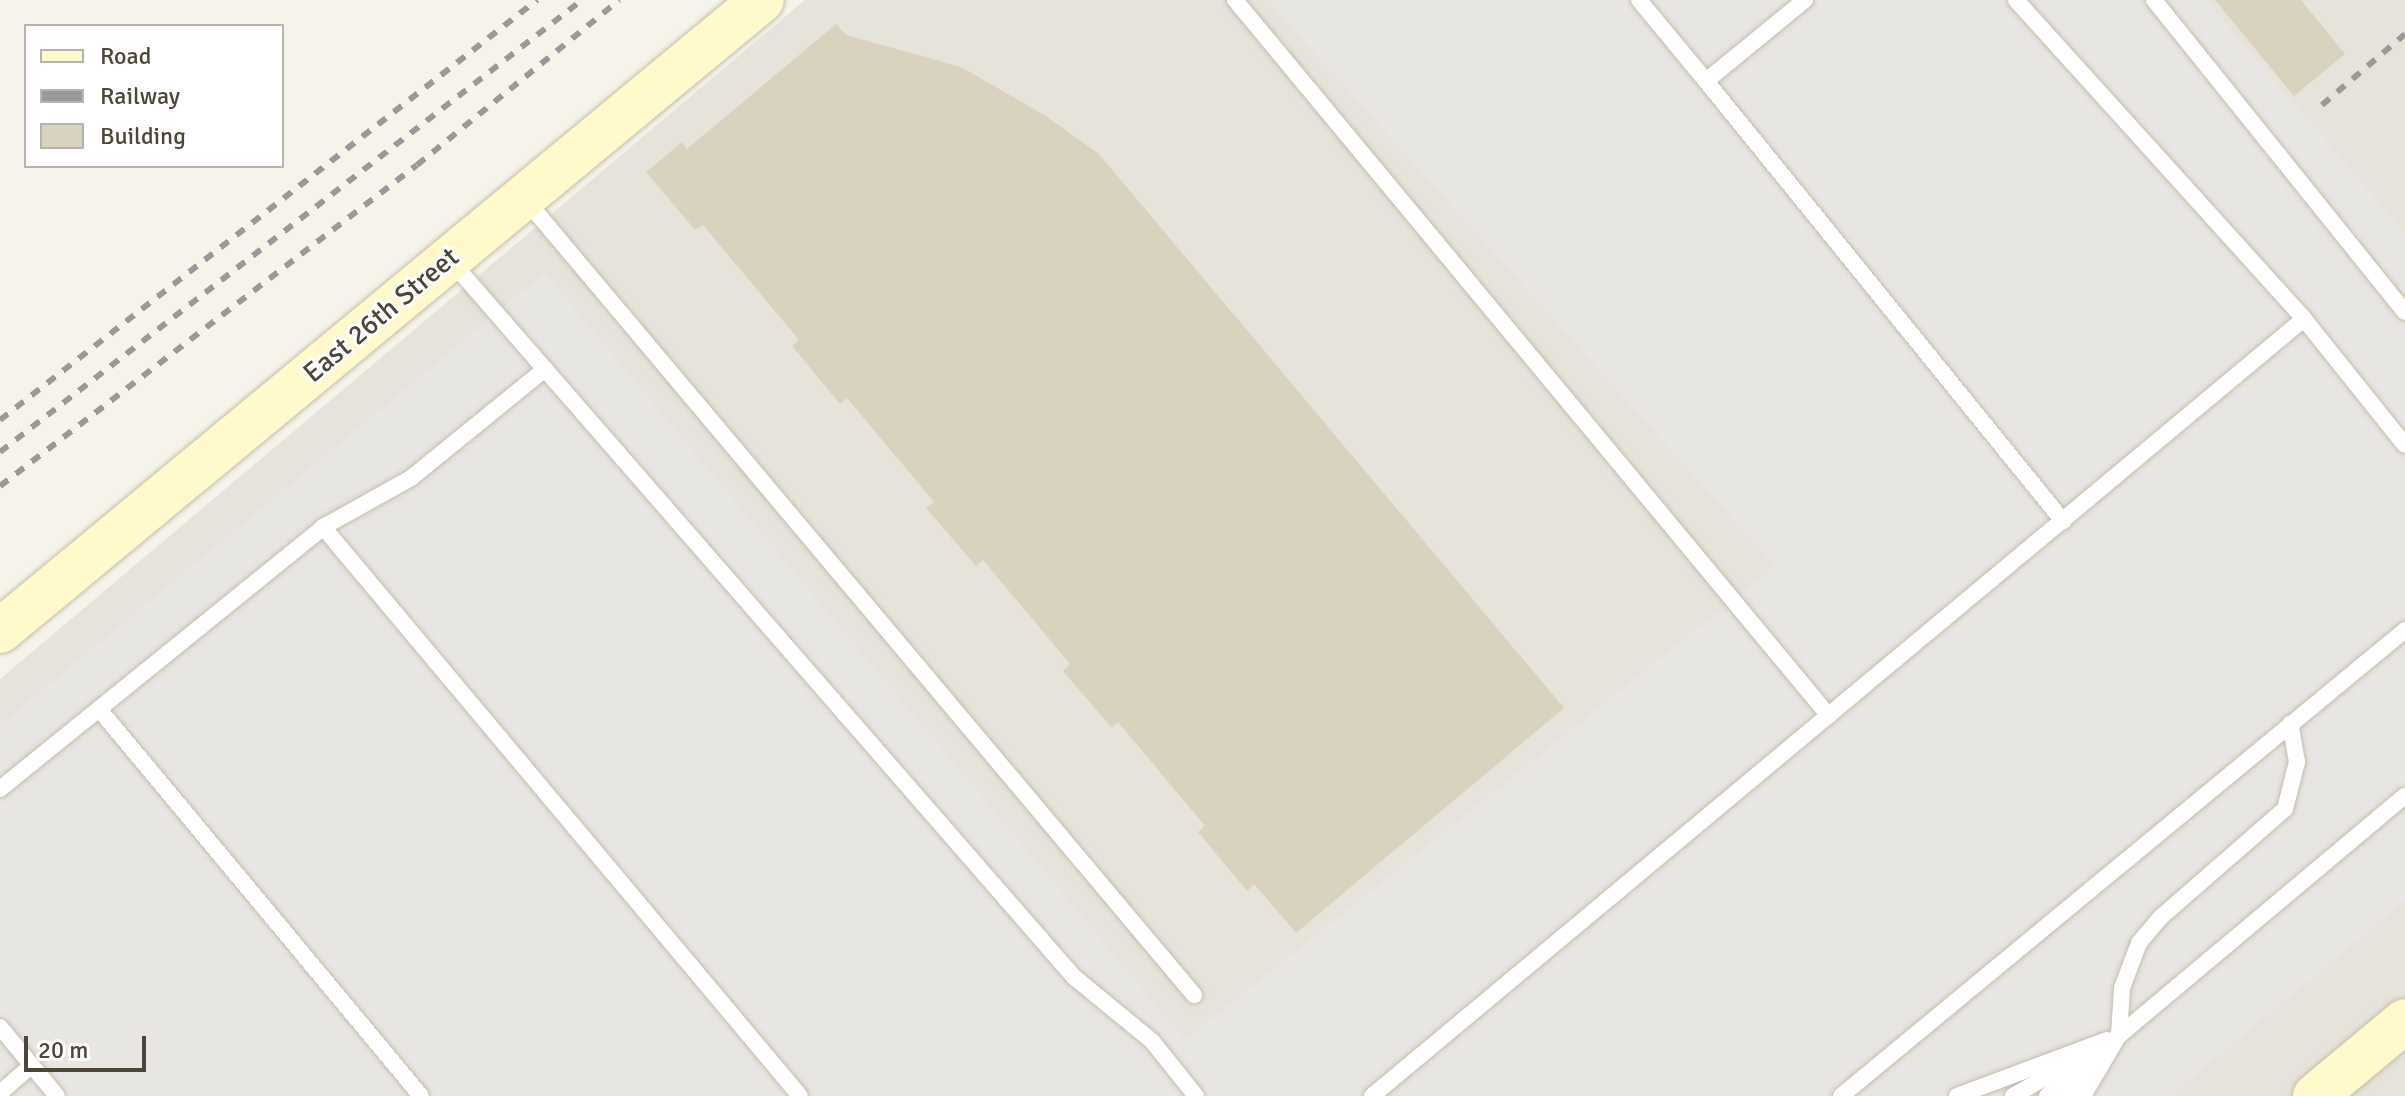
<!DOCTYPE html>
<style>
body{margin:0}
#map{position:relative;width:2405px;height:1096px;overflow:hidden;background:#f6f4ea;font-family:Signika,sans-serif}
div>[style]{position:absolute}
.industrial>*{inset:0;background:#e6e3db}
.parking>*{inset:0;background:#e8e6e2}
.building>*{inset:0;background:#d9d2be}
.roads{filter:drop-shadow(0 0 2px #c3beab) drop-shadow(0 0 2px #c3beab)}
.lane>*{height:16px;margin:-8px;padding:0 8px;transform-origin:8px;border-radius:8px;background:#fff}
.secondary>*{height:44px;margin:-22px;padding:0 22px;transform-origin:22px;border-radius:22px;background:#fff9cb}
.rail>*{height:6px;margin-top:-3px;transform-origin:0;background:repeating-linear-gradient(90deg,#999 0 10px,transparent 0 20px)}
span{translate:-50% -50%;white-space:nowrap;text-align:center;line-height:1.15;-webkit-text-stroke:6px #fff;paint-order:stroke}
.street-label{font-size:28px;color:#4b4637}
.legend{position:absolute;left:24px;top:24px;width:260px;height:144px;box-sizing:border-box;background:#fff;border:2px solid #b7b5af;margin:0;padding:10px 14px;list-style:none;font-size:24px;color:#4b4637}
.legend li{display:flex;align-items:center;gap:16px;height:40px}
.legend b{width:40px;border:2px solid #b7b5af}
.scale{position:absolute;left:24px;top:1036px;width:122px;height:36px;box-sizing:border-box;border:4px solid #4b4637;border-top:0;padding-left:10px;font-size:24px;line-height:28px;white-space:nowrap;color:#4b4637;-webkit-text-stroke:6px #fff;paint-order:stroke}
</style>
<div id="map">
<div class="industrial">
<div style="clip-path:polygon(805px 0,2405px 0,2405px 1096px,0 1096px,0 679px)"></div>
</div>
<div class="parking">
<div style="clip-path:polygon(1267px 0,2206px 0,2405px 233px,2405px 901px,2170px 1096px,0 1096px,0 725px,545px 273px,1185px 1040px,1775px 566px)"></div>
</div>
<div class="building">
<div style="clip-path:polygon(2215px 0,2301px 0,2345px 54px,2294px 96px)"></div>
<div style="clip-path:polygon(836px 24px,846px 35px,961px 67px,1046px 116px,1099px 154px,1564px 708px,1296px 933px,1254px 884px,1247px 891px,1198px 832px,1205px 826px,1118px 722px,1112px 728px,1063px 671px,1070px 664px,983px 560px,976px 566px,926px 508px,934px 502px,847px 398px,840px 404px,792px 346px,799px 340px,703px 225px,695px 230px,646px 172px,682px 142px,687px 149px)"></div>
</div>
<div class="roads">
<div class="lane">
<div style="left:1235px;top:0;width:930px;rotate:50.32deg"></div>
<div style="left:1639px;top:0;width:105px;rotate:50.4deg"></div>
<div style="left:1706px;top:81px;width:128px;rotate:-39.3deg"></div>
<div style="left:2016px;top:0;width:430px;rotate:47.9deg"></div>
<div style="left:2304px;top:319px;width:161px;rotate:51.3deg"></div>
<div style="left:2154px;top:0;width:400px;rotate:51.2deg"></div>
<div style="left:1706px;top:81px;width:567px;rotate:50.95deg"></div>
<div style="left:525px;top:199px;width:1040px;rotate:49.95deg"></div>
<div style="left:450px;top:260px;width:951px;rotate:48.97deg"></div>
<div style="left:1074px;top:977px;width:101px;rotate:39.4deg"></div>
<div style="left:1152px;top:1041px;width:70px;rotate:51.3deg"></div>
<div style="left:323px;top:527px;width:742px;rotate:50.03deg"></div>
<div style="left:99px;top:709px;width:503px;rotate:50.24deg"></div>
<div style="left:0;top:789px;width:416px;rotate:-39deg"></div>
<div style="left:323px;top:527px;width:101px;rotate:-29.1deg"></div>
<div style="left:411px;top:478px;width:173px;rotate:-39.1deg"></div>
<div style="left:0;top:1027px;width:89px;rotate:50.4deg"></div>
<div style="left:0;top:1093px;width:41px;rotate:-41.1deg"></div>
<div style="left:1372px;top:1096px;width:1213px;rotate:-39.82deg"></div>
<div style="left:1841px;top:1096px;width:732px;rotate:-39.56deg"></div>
<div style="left:1957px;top:1096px;width:160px;rotate:-20.5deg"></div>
<div style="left:2013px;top:1096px;width:73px;rotate:-29.7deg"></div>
<div style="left:2047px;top:1096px;width:467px;rotate:-40deg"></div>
<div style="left:2068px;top:1096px;width:30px;rotate:-50deg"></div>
<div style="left:2083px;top:1096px;width:71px;rotate:-59.5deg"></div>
<div style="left:2119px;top:1035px;width:47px;rotate:-86.3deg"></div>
<div style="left:2122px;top:988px;width:48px;rotate:-69.3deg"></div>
<div style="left:2139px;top:943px;width:34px;rotate:-50deg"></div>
<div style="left:2161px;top:917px;width:164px;rotate:-41.1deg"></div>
<div style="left:2285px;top:809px;width:49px;rotate:-75.7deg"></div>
<div style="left:2297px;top:762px;width:39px;rotate:-100deg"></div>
</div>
<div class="secondary">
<div style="left:0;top:631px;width:989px;rotate:-39.63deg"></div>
<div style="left:2315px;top:1096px;width:117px;rotate:-39.8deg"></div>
</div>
</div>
<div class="rail">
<div style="left:2322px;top:105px;width:109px;rotate:-40.5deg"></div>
<div style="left:0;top:420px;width:682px;rotate:-38.03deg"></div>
<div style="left:0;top:452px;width:737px;rotate:-37.83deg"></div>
<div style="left:0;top:486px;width:526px;rotate:-37.59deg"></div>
<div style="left:417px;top:165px;width:261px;rotate:-39.2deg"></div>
</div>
<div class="street-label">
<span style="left:381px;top:315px;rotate:-40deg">East 26th Street</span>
</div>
<ul class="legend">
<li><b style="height:10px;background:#fff9cb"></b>Road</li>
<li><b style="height:10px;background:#999"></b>Railway</li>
<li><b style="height:22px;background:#d9d2be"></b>Building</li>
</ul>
<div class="scale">20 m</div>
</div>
